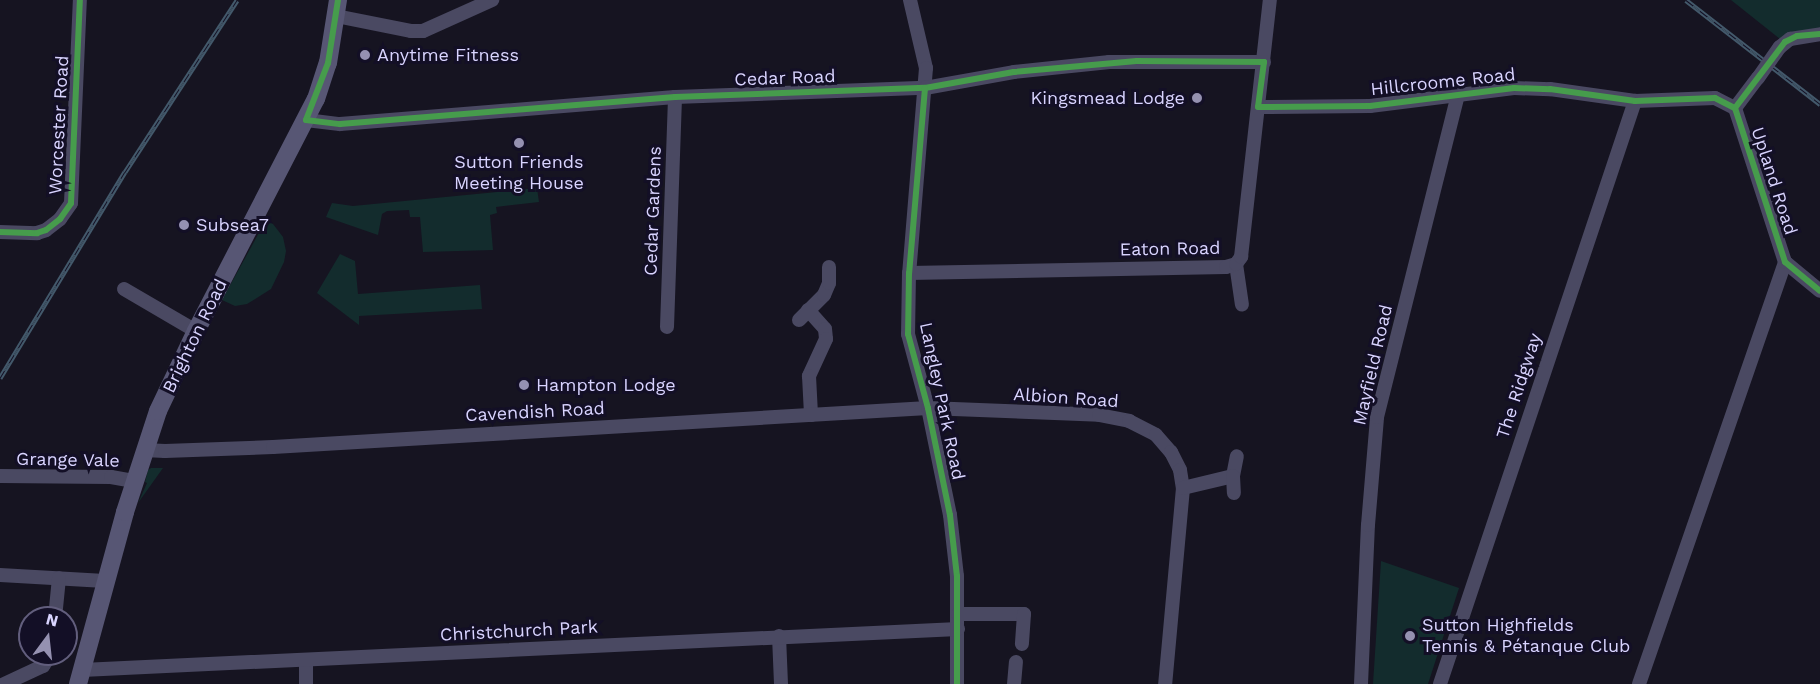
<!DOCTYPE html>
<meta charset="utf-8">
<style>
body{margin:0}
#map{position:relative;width:1820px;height:684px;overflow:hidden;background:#161421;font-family:"Work Sans",sans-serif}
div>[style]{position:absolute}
.green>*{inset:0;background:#132c2d}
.street>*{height:14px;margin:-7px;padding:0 7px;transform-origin:7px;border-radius:7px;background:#4a4962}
.secondary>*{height:18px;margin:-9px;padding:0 9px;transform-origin:9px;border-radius:9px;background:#575674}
.rail>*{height:5px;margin-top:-2.5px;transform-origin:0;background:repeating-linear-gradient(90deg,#130f26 0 9px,#43596b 0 18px);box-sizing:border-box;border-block:2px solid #43596b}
.street-bridge>*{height:14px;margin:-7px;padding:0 7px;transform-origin:7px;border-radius:7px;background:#4a4962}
.cycleway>*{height:6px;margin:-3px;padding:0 3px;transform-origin:3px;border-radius:3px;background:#469c4c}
.dots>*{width:16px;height:16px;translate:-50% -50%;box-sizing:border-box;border:3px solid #130f26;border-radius:50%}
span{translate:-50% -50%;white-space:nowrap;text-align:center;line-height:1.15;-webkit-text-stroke:6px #130f26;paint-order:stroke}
.poi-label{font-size:18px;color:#d9d4ff}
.left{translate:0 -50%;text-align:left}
.right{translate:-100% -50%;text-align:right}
.street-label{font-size:18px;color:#d9d4ff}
.north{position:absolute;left:18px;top:606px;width:60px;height:60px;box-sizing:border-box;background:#130f26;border:2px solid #625e7d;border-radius:50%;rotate:15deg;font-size:16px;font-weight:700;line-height:24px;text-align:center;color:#d9d4ff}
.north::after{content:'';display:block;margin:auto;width:21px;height:27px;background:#9591b1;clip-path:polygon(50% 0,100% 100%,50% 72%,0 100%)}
</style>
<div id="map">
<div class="green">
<div style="clip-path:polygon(1731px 0,1820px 0,1820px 32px,1780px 39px)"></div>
<div style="clip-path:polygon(537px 188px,539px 202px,496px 207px,497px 213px,490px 215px,493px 250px,423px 252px,420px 217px,410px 217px,409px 210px,387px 211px,382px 214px,378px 235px,326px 217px,332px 203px,353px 206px)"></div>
<div style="clip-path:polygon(266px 220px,273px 224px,283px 237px,286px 251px,284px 262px,271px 289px,247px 304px,235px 306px,222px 300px)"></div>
<div style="clip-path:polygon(340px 254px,355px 261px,358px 294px,480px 285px,482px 309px,359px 316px,359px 325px,317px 293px)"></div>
<div style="clip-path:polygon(151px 468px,163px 468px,138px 503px,147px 483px,145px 482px,148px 470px)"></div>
<div style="clip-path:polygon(1381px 561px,1459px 588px,1428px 684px,1373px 684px)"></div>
</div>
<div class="street">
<div style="left:910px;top:0;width:70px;rotate:76.8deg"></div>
<div style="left:926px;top:68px;width:206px;rotate:94.7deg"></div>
<div style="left:909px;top:273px;width:61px;rotate:90.9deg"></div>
<div style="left:908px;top:334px;width:77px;rotate:74.9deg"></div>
<div style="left:928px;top:408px;width:109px;rotate:78.4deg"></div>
<div style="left:950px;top:515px;width:61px;rotate:83.5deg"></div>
<div style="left:957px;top:576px;width:108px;rotate:90deg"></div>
<div style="left:336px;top:16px;width:76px;rotate:11.3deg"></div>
<div style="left:411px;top:31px;width:12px"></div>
<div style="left:423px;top:31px;width:76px;rotate:-24.2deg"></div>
<div style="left:1780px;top:47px;width:13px;rotate:-39deg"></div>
<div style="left:1790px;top:39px;width:30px;rotate:-9deg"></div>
<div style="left:1258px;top:107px;width:112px;rotate:-0.5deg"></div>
<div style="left:1370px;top:106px;width:145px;rotate:-7.1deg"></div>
<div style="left:1514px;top:88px;width:36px;rotate:2deg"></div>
<div style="left:1550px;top:89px;width:86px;rotate:8deg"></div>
<div style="left:1635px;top:101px;width:80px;rotate:-2.1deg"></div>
<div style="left:1715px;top:98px;width:22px;rotate:27deg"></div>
<div style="left:1735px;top:108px;width:38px;rotate:-53deg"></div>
<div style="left:306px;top:120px;width:34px;rotate:7deg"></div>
<div style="left:340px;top:124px;width:336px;rotate:-4.6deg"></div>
<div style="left:675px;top:97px;width:250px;rotate:-2.1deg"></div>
<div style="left:925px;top:88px;width:90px;rotate:-10.2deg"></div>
<div style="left:1014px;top:72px;width:96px;rotate:-6deg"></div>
<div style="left:1109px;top:62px;width:155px"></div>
<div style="left:0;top:232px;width:37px;rotate:2deg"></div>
<div style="left:37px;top:233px;width:9px;rotate:-18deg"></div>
<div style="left:46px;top:230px;width:18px;rotate:-38deg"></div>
<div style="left:60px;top:219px;width:19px;rotate:-55deg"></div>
<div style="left:71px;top:203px;width:203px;rotate:-87.5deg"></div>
<div style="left:1785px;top:262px;width:45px;rotate:39.6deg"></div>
<div style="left:1236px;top:264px;width:41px;rotate:81.7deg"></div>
<div style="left:909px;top:273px;width:317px;rotate:-1.1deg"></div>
<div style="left:1226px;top:267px;width:10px;rotate:-17deg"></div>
<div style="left:1236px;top:264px;width:9px;rotate:-54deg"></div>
<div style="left:1241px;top:257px;width:259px;rotate:-83.6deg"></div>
<div style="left:124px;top:289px;width:83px;rotate:30.3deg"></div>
<div style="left:808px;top:310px;width:25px;rotate:48deg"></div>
<div style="left:825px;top:329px;width:10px;rotate:84deg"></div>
<div style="left:826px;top:339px;width:41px;rotate:114.7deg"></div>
<div style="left:809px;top:376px;width:39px;rotate:87deg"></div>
<div style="left:799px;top:320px;width:35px;rotate:-45deg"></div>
<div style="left:824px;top:295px;width:13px;rotate:-67deg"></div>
<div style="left:829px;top:283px;width:16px;rotate:-90deg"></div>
<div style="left:667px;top:327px;width:230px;rotate:-88deg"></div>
<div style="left:144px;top:450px;width:21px;rotate:3deg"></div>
<div style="left:165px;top:451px;width:108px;rotate:-2.1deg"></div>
<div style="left:273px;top:447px;width:656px;rotate:-3.41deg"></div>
<div style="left:928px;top:408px;width:171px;rotate:2.3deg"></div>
<div style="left:1099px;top:415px;width:31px;rotate:11deg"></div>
<div style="left:1129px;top:421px;width:30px;rotate:27deg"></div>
<div style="left:1156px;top:435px;width:23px;rotate:49deg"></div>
<div style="left:1171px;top:452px;width:20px;rotate:63deg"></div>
<div style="left:1180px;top:470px;width:18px;rotate:81deg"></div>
<div style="left:1183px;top:488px;width:197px;rotate:95.2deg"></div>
<div style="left:0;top:476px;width:111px;rotate:0.5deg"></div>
<div style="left:111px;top:477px;width:23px;rotate:10deg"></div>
<div style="left:1233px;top:476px;width:20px;rotate:-79deg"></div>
<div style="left:1183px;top:488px;width:51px;rotate:-13.5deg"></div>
<div style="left:1233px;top:476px;width:17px;rotate:87deg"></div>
<div style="left:0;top:575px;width:105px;rotate:3.3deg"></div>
<div style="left:958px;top:614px;width:66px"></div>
<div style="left:1024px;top:614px;width:30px;rotate:94deg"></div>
<div style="left:55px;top:618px;width:40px;rotate:-84.3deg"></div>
<div style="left:779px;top:636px;width:48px;rotate:87.6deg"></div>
<div style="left:306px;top:660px;width:24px;rotate:90deg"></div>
<div style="left:82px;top:670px;width:877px;rotate:-2.68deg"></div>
<div style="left:4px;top:684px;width:43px;rotate:-24.8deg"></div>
<div style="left:43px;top:666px;width:14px;rotate:-56deg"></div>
<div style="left:1014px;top:684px;width:22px;rotate:-85deg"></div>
<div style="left:1361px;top:684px;width:159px;rotate:-87.5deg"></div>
<div style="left:1368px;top:525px;width:108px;rotate:-85.2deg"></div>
<div style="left:1377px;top:417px;width:332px;rotate:-75.9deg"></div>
<div style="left:1440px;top:684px;width:615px;rotate:-71.51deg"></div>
<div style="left:1639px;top:684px;width:447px;rotate:-70.9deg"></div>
<div style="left:1785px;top:262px;width:162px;rotate:-108deg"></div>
</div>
<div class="secondary">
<div style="left:78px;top:684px;width:178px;rotate:-74.7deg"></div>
<div style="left:125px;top:512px;width:106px;rotate:-71.9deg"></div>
<div style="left:158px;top:411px;width:89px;rotate:-64.6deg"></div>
<div style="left:196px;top:331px;width:261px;rotate:-62.7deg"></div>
<div style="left:316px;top:99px;width:38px;rotate:-72deg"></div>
<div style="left:328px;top:63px;width:64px;rotate:-81deg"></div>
</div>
<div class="rail">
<div style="left:1686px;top:0;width:170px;rotate:37.8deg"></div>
<div style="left:0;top:378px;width:241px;rotate:-58.8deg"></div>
<div style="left:125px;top:172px;width:205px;rotate:-56.9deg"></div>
</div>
<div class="street-bridge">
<div style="left:1758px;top:78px;width:38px;rotate:-55deg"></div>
</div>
<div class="cycleway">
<div style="left:338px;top:0;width:64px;rotate:99deg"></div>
<div style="left:328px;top:63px;width:61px;rotate:111.1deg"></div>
<div style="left:306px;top:120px;width:34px;rotate:7deg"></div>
<div style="left:340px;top:124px;width:336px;rotate:-4.6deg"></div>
<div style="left:675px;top:97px;width:250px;rotate:-2.1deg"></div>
<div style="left:925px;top:88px;width:90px;rotate:-10.2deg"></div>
<div style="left:1014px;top:72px;width:123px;rotate:-5.1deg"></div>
<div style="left:1137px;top:61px;width:127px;rotate:0.5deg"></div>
<div style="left:1264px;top:62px;width:45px;rotate:97.6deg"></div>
<div style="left:1258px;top:107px;width:112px;rotate:-0.5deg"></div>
<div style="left:1370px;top:106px;width:145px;rotate:-7.1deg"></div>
<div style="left:1514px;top:88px;width:36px;rotate:2deg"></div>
<div style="left:1550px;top:89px;width:86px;rotate:8deg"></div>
<div style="left:1635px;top:101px;width:80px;rotate:-2.1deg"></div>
<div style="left:1715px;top:98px;width:22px;rotate:27deg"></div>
<div style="left:925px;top:88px;width:186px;rotate:94.9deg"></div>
<div style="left:909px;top:273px;width:61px;rotate:90.9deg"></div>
<div style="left:908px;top:334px;width:77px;rotate:74.9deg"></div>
<div style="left:928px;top:408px;width:109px;rotate:78.4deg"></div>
<div style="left:950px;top:515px;width:61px;rotate:83.5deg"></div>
<div style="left:957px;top:576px;width:108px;rotate:90deg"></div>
<div style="left:1735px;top:108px;width:162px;rotate:72deg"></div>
<div style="left:1785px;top:262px;width:45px;rotate:39.6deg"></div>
<div style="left:1735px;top:108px;width:83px;rotate:-52.9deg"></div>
<div style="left:1785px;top:42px;width:13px;rotate:-27deg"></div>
<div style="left:1797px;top:36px;width:23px;rotate:-5deg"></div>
<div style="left:0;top:232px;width:37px;rotate:2deg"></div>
<div style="left:37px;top:233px;width:9px;rotate:-18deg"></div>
<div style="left:46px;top:230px;width:18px;rotate:-38deg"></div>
<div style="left:60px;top:219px;width:19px;rotate:-55deg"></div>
<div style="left:71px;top:203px;width:203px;rotate:-87.5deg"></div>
</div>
<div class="dots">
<div style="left:365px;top:55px;background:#9591b1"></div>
<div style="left:1197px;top:98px;background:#9591b1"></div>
<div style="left:519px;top:143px;background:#9591b1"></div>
<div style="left:184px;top:225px;background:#9591b1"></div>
<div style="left:524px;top:385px;background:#9591b1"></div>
<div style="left:1410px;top:636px;background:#9591b1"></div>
</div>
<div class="poi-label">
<span class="left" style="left:377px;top:55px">Anytime Fitness</span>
<span class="right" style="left:1185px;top:98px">Kingsmead Lodge</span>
<span style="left:519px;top:173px">Sutton Friends<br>Meeting House</span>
<span class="left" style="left:196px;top:225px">Subsea7</span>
<span class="left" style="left:536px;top:385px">Hampton Lodge</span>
<span class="left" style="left:1422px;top:636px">Sutton Highfields<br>Tennis &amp; Pétanque Club</span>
</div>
<div class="street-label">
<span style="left:785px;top:78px;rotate:-2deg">Cedar Road</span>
<span style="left:1443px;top:82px;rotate:-6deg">Hillcroome Road</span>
<span style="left:59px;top:125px;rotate:-87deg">Worcester Road</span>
<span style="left:1774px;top:181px;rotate:72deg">Upland Road</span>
<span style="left:653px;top:211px;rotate:-88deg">Cedar Gardens</span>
<span style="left:1170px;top:249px;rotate:-1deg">Eaton Road</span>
<span style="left:195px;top:336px;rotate:-64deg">Brighton Road</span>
<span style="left:1373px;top:365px;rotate:-77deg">Mayfield Road</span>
<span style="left:1519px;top:386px;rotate:-72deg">The Ridgway</span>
<span style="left:1066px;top:398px;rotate:4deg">Albion Road</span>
<span style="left:942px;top:401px;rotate:78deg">Langley Park Road</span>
<span style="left:535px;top:412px;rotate:-3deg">Cavendish Road</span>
<span style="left:68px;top:460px;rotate:1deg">Grange Vale</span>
<span style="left:519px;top:631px;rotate:-3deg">Christchurch Park</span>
</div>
<div class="north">N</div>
</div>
